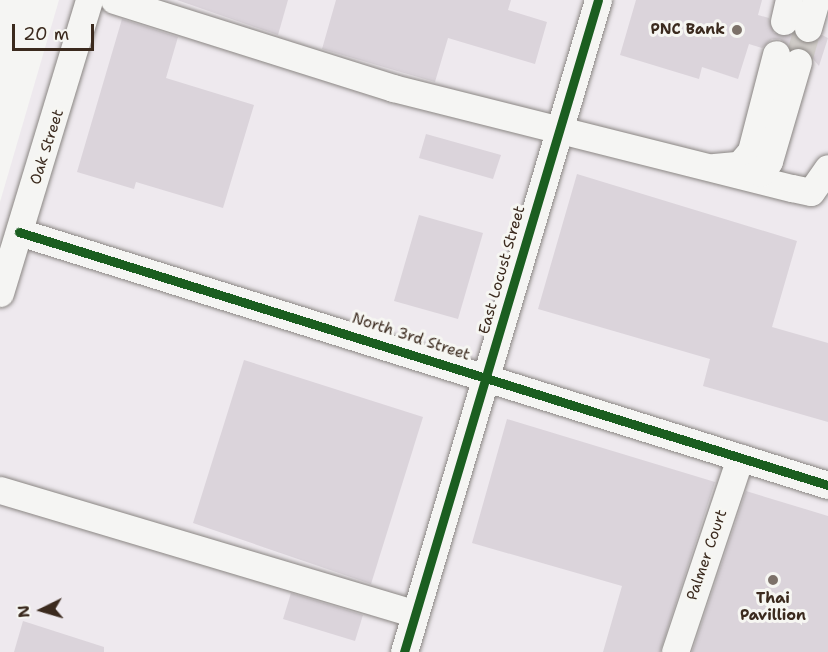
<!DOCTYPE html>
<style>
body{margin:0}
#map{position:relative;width:828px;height:652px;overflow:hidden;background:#f5f5f3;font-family:"Shantell Sans",sans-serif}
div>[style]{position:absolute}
.built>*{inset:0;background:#eee9ee}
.building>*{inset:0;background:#dbd4db}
.minor-tunnel>*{height:27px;margin-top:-13.5px;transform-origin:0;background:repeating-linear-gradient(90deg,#d0ccc8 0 27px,transparent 0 41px)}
.roads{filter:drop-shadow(0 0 2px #8a8683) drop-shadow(0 0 2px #8a8683)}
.minor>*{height:27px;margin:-13.5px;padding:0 13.5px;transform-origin:13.5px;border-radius:13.5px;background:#f5f5f3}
.cycleway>*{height:9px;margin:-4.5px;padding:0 4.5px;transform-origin:4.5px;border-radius:4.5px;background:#1b5e20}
.dots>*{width:16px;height:16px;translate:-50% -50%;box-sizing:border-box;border:3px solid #f6f6f2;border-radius:50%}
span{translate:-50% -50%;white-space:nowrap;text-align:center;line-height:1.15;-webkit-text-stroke:6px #f6f6f2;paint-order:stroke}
.poi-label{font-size:15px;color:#3b2a1e;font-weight:700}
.right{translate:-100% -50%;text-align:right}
.street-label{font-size:15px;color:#3b2a1e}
.north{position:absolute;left:12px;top:580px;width:60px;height:60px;-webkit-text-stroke:4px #f6f6f2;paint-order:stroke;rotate:265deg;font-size:16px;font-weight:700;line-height:24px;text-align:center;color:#3b2a1e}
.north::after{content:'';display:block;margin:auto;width:21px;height:27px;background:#3b2a1e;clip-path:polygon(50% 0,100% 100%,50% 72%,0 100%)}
.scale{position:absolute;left:12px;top:24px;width:82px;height:27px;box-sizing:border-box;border:3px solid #3b2a1e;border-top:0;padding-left:8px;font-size:18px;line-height:21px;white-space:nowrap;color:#3b2a1e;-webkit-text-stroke:4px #f6f6f2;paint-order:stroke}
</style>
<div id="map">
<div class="built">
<div style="clip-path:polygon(59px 0,828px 0,828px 652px,0 652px,0 202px)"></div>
</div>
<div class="building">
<div style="clip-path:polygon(177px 0,288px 0,278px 35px)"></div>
<div style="clip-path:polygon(336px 0,511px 0,508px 10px,547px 22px,535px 64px,448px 38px,435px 82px,322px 49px)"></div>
<div style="clip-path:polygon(636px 0,762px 0,758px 15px,769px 18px,774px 33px,793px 33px,804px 43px,822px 35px,828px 38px,819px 66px,803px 47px,791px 49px,780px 39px,772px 39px,762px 48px,749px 44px,738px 79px,702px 67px,699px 79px,620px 55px)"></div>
<div style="clip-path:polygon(122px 19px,178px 37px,166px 78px,254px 105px,223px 208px,136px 182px,134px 189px,77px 172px)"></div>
<div style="clip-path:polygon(426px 134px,501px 155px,493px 179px,419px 158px)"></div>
<div style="clip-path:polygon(577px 174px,797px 241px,772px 327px,828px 343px,828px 422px,703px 386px,710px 359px,538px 309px)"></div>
<div style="clip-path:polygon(419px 215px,483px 233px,458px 319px,394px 301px)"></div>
<div style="clip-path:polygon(244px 360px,423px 417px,371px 584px,193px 523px)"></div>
<div style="clip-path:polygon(507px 419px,715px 482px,660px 652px,603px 652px,622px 586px,472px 543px)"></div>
<div style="clip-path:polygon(746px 491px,828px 516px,828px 652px,692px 652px)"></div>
<div style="clip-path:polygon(291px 593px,363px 615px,355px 641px,283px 619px)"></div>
<div style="clip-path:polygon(23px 621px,104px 647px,104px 652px,14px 652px)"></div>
</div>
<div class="minor-tunnel">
<div style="left:798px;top:62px;width:35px;rotate:-74deg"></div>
</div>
<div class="roads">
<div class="minor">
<div style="left:114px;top:0;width:293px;rotate:17.5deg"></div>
<div style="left:393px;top:88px;width:411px;rotate:14.1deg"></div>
<div style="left:792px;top:188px;width:19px;rotate:12deg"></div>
<div style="left:811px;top:192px;width:29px;rotate:-55deg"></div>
<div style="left:784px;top:21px;width:22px;rotate:-77deg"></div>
<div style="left:808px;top:28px;width:29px;rotate:-74deg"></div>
<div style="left:714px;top:167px;width:25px;rotate:-5deg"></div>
<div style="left:739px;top:165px;width:18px;rotate:-49deg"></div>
<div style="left:751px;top:151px;width:100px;rotate:-75.5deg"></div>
<div style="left:750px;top:177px;width:12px;rotate:-20deg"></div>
<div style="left:761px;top:173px;width:14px;rotate:-56deg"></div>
<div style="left:769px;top:161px;width:103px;rotate:-73.7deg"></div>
<div style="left:19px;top:232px;width:848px;rotate:17.37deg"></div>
<div style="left:0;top:293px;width:306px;rotate:-73.1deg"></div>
<div style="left:0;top:490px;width:433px;rotate:16.6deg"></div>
<div style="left:404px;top:652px;width:680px;rotate:-73.43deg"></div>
<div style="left:675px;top:652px;width:205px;rotate:-71.5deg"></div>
</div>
</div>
<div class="cycleway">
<div style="left:19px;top:232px;width:848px;rotate:17.37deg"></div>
<div style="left:404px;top:652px;width:680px;rotate:-73.43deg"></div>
</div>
<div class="dots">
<div style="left:737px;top:30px;background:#7c7169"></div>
<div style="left:773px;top:580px;background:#7c7169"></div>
</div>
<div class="poi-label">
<span class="right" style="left:725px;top:30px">PNC Bank</span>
<span style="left:773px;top:607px">Thai<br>Pavillion</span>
</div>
<div class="street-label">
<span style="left:47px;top:147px;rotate:-72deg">Oak Street</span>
<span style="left:502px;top:270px;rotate:-74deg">East Locust Street</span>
<span style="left:411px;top:337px;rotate:18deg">North 3rd Street</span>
<span style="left:707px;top:555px;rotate:-71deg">Palmer Court</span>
</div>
<div class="north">N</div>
<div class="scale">20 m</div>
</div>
